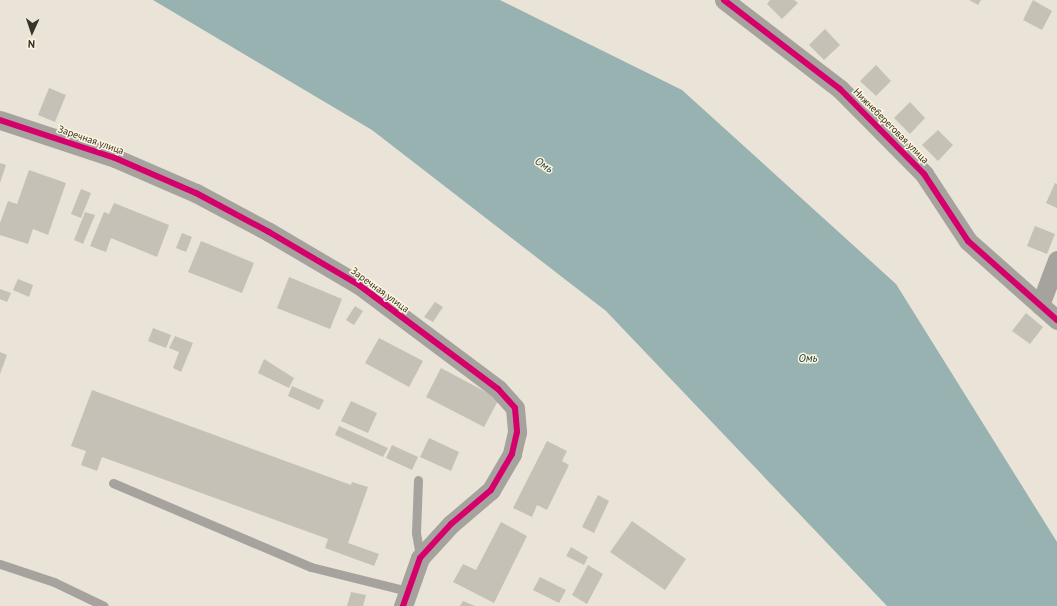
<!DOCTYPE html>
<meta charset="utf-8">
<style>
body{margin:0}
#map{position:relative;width:1057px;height:606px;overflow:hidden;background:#e9e4d7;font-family:"PT Sans",sans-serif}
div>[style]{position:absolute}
.water>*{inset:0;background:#98b2b1}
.building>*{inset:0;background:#c6c1b6}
.service>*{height:9px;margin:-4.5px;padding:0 4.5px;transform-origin:4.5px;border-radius:4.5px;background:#a6a39f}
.minor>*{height:19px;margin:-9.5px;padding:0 9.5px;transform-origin:9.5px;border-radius:9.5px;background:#a6a39f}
.cycleway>*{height:6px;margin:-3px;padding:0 3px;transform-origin:3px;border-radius:3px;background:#d6006c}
span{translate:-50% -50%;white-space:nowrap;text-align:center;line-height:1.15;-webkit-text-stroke:3px #fdf4dd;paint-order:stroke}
.street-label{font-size:10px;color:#38342c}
.water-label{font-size:11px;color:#11383c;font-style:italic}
.north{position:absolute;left:12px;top:12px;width:40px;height:40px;-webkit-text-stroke:3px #fdf4dd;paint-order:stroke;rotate:183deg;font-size:11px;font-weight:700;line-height:16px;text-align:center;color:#38342c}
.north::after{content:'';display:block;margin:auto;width:14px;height:18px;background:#38342c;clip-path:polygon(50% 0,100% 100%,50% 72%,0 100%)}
</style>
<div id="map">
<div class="water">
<div style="clip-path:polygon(153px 0,500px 0,682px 90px,896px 284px,1057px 542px,1057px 606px,887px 606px,606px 311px,372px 130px)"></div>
</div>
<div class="building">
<div style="clip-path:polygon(770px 0,794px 0,798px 3px,782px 19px,767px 4px)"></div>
<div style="clip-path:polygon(969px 0,981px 0,978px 5px)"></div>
<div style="clip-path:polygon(1033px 0,1052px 11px,1042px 30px,1023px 20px)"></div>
<div style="clip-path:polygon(825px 29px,840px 45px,824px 60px,809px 45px)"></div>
<div style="clip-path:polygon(876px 65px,891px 81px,876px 96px,860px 81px)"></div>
<div style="clip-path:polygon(49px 88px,66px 95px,55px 122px,38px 115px)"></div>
<div style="clip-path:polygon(910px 102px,925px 118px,910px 134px,894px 118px)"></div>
<div style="clip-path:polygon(938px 130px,953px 145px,938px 161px,922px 145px)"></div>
<div style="clip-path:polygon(0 163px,6px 165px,0 183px)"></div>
<div style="clip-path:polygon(29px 170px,66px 183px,48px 235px,33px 229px,28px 244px,0 235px,0 223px,8px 201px,17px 204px)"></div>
<div style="clip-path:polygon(1055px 183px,1057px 184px,1057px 208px,1046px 203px)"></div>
<div style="clip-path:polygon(81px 189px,91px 193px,81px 218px,71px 214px)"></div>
<div style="clip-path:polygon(114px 203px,169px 225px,157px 257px,111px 238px,106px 252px,90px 246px,104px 212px,109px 214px)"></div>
<div style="clip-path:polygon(85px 212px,95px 215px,83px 244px,74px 240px)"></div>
<div style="clip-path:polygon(1035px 226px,1055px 234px,1047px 254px,1027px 246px)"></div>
<div style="clip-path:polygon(182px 233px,192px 237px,186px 252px,176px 248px)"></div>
<div style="clip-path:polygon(201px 241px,254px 263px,242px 293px,188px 272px)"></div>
<div style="clip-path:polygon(289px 277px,342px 299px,330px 329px,277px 308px)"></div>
<div style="clip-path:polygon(18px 279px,33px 285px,29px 297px,13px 290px)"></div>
<div style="clip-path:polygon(0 289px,11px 293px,7px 302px,0 299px)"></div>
<div style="clip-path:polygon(435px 302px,443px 307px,433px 322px,424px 317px)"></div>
<div style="clip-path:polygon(355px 306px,363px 311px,354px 325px,346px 320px)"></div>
<div style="clip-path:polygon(1026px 313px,1043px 327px,1030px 344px,1012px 331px)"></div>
<div style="clip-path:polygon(153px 328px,171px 335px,166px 348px,148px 341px)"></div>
<div style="clip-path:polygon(175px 336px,193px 343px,181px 372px,173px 368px,179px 352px,169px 348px)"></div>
<div style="clip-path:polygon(379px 338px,423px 361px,409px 387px,365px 363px)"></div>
<div style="clip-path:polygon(0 352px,7px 355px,0 374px)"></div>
<div style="clip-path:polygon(264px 359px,294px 378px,289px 388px,258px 373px)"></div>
<div style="clip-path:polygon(441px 368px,499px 399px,484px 427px,426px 397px)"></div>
<div style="clip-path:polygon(292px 386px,324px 400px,319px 410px,288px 396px)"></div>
<div style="clip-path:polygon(92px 390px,351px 485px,352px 482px,368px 487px,348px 543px,379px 554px,374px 566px,325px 548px,328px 539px,102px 457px,97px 471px,81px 465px,86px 451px,71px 446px)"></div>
<div style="clip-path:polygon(351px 401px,377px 413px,368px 433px,341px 421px)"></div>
<div style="clip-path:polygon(339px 426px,388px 448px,383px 457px,335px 435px)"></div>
<div style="clip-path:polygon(429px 438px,459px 452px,451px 471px,420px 457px)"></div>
<div style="clip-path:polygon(547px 441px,567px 451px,562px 461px,569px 465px,547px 510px,537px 505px,532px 517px,513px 508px)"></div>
<div style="clip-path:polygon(392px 445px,418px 457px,412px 470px,386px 458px)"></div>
<div style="clip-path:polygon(598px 495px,609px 501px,594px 533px,582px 527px)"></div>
<div style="clip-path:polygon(632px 521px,686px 559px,665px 590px,610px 552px)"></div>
<div style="clip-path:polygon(501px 522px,527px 536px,494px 603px,453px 582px,463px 564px,476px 570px)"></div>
<div style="clip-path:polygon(571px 547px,588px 557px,584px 565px,566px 556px)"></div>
<div style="clip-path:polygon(588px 565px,603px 574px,587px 604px,572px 595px)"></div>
<div style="clip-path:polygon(540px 577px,566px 590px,559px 603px,533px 590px)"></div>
<div style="clip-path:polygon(351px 592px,366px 595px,363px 606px,347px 606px)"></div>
<div style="clip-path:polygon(463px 601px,475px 606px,460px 606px)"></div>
</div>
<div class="service">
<div style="left:418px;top:480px;width:53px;rotate:92.2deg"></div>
<div style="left:416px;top:533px;width:23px;rotate:80deg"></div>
<div style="left:113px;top:483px;width:215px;rotate:23deg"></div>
<div style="left:311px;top:567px;width:99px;rotate:14deg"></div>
<div style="left:0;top:564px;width:57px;rotate:18.4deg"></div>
<div style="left:54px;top:582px;width:55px;rotate:25.6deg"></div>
</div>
<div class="minor">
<div style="left:724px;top:0;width:146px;rotate:37.5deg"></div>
<div style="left:840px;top:89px;width:120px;rotate:45.3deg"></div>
<div style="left:924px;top:174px;width:80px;rotate:56.7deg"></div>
<div style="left:968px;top:241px;width:119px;rotate:41.6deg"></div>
<div style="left:0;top:120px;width:121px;rotate:18.3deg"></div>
<div style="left:115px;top:158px;width:88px;rotate:23.4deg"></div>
<div style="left:196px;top:193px;width:83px;rotate:28.1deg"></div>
<div style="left:269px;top:232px;width:104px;rotate:30.5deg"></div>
<div style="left:359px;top:285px;width:174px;rotate:36.8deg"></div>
<div style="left:498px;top:389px;width:25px;rotate:48deg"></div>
<div style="left:515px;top:408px;width:24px;rotate:85deg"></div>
<div style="left:517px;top:432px;width:23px;rotate:103deg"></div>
<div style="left:512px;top:454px;width:42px;rotate:120.3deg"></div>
<div style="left:491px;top:490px;width:52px;rotate:139.6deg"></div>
<div style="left:451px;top:524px;width:46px;rotate:132.4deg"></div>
<div style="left:420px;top:558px;width:51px;rotate:109.5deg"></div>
<div style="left:1040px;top:305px;width:48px;rotate:-69.3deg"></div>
</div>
<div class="cycleway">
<div style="left:724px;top:0;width:146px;rotate:37.5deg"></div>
<div style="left:840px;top:89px;width:120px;rotate:45.3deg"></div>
<div style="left:924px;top:174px;width:80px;rotate:56.7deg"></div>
<div style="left:968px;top:241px;width:119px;rotate:41.6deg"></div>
<div style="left:0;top:120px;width:121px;rotate:18.3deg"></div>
<div style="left:115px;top:158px;width:88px;rotate:23.4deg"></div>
<div style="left:196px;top:193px;width:83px;rotate:28.1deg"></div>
<div style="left:269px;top:232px;width:104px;rotate:30.5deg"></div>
<div style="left:359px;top:285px;width:174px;rotate:36.8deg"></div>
<div style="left:498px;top:389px;width:25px;rotate:48deg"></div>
<div style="left:515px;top:408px;width:24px;rotate:85deg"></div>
<div style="left:517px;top:432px;width:23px;rotate:103deg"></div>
<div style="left:512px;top:454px;width:42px;rotate:120.3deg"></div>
<div style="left:491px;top:490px;width:52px;rotate:139.6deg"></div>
<div style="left:451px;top:524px;width:46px;rotate:132.4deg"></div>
<div style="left:420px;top:558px;width:51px;rotate:109.5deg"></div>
</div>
<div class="street-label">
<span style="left:891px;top:126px;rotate:45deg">Нижнебереговая улица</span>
<span style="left:91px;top:140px;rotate:19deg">Заречная улица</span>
<span style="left:380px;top:290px;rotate:36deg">Заречная улица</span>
</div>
<div class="water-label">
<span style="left:544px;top:165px;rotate:34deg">Омь</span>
<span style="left:808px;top:358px">Омь</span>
</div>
<div class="north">N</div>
</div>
